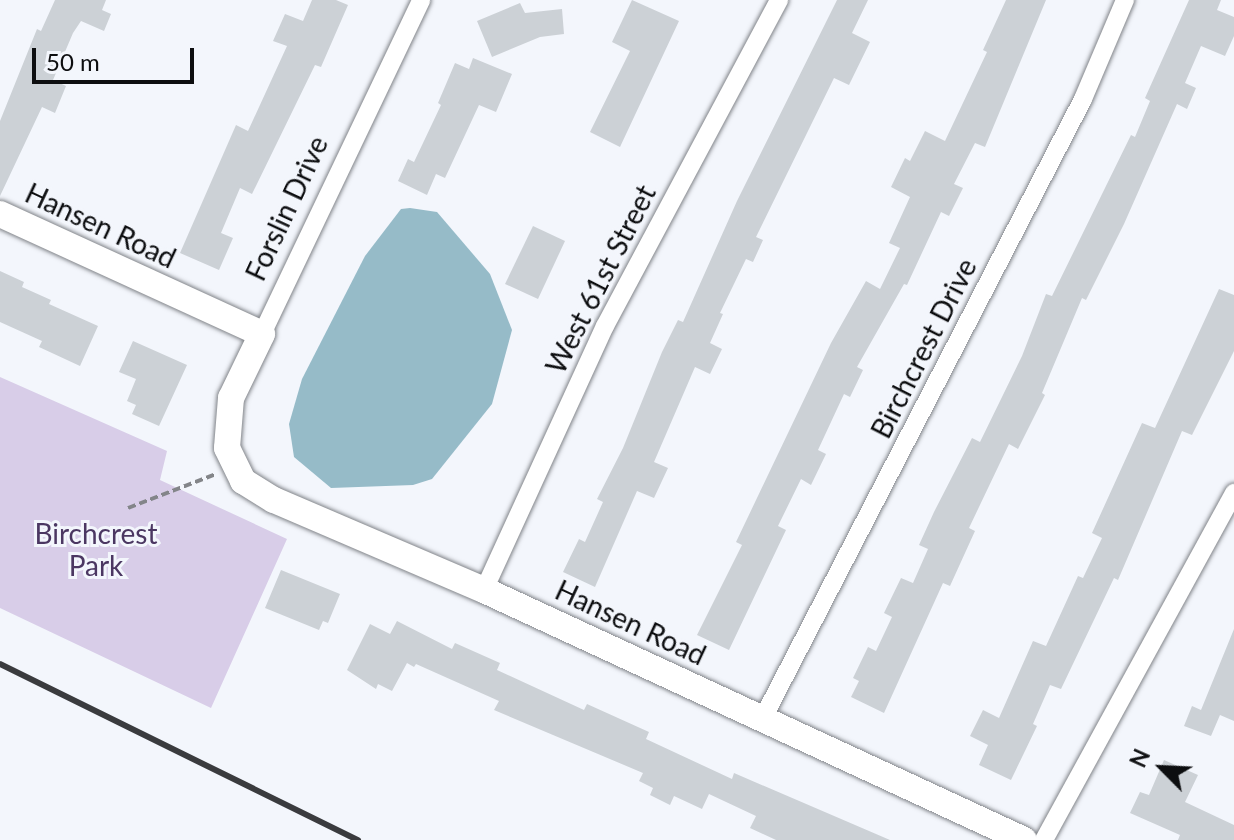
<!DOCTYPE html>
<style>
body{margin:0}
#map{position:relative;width:1234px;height:840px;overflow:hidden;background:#f3f6fc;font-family:Lato,sans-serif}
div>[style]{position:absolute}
.green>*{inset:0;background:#d8cde8}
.water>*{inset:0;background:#96bbc8}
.building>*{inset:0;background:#ccd1d6}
.path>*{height:4px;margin-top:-2px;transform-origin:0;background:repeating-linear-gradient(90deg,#838589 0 8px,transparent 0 12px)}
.roads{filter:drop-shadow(0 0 2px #818489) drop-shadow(0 0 2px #818489)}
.street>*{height:18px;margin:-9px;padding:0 9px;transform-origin:9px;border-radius:9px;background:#fff}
.secondary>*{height:26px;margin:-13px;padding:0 13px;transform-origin:13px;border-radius:13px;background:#fff}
.rail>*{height:6px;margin:-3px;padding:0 3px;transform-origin:3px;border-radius:3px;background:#3a3b3e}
span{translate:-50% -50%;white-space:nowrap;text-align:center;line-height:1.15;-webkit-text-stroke:6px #f3f6fc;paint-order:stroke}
.street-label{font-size:28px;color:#0d0e10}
.park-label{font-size:28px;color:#4b3762}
.north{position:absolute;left:1122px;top:728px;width:80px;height:80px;-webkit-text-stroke:6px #f3f6fc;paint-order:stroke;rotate:294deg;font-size:22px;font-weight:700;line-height:32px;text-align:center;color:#0d0e10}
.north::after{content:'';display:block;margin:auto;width:28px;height:36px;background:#0d0e10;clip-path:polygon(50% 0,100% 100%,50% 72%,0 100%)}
.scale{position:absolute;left:32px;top:48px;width:162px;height:36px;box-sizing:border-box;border:4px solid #0d0e10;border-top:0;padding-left:10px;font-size:24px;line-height:28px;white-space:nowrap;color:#0d0e10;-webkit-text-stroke:6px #f3f6fc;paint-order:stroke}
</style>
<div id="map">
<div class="green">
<div style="clip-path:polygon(0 377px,167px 451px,160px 480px,287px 539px,211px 708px,0 608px)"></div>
</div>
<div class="water">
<div style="clip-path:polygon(410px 208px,437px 212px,490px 274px,512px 330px,492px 404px,432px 479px,413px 485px,331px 488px,294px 457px,289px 424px,302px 379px,365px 256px,401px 209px)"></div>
</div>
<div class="building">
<div style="clip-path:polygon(55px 0,106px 0,102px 10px,111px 14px,104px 31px,81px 21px,73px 33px,53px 80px,66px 86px,55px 113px,42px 107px,0 196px,0 121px,37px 29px,41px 31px)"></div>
<div style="clip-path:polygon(312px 0,336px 0,348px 5px,321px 67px,315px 65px,252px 194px,240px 188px,221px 233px,233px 238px,219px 270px,180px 253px,236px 125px,248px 131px,287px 46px,273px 41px,285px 14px,303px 21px)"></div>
<div style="clip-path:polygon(632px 0,679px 21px,620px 147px,590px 132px,630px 51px,612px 42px)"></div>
<div style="clip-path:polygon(837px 0,868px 0,852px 33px,870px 42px,849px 85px,834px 78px,756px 237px,763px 240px,753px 262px,746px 259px,720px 313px,723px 314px,710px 343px,722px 349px,710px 374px,695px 367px,654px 462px,668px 468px,654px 498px,637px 491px,595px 587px,563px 572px,579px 539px,585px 542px,603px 502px,597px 499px,623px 448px,662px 352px,678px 320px,683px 322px,737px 201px)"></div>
<div style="clip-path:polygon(1006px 0,1046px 0,985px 147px,975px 143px,954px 184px,963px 188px,949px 216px,941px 212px,907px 285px,904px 284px,857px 367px,863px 370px,850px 397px,844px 394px,818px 450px,826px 454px,811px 485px,801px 479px,778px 526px,786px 530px,729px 650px,697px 635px,742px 545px,736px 542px,831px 343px,866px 281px,880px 289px,900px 248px,889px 243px,910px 197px,891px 187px,905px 158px,910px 161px,925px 131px,945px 141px,987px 52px,983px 50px)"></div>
<div style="clip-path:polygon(1189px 0,1221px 0,1217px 10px,1234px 17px,1234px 36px,1225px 56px,1201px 46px,1185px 83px,1196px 88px,1187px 109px,1177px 104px,1124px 224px,1086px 300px,1082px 298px,1042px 393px,1045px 395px,1018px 449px,1009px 444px,969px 528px,975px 531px,950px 586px,943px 583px,884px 713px,851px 697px,859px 681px,853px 678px,868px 647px,876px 651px,892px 617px,884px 613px,901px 578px,913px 583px,928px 549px,919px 545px,934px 512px,972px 438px,980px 442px,1022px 356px,1046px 294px,1052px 296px,1131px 135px,1135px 137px,1150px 101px,1145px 98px)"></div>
<div style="clip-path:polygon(520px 3px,525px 13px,562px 9px,564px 34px,540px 37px,492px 57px,477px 21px)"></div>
<div style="clip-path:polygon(473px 58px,512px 74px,496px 112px,479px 105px,445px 178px,436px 174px,427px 195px,398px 181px,408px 159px,414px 162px,441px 105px,438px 103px,455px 63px,469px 69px)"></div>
<div style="clip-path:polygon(533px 226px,565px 241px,538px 299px,505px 284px)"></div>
<div style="clip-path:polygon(0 271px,24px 282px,22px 287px,51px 300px,49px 304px,98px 326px,80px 366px,39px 347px,42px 341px,0 322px)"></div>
<div style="clip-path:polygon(1219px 289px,1234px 295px,1234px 351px,1192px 435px,1182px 431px,1118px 580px,1114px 578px,1061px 689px,1050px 685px,1033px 724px,1037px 726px,1011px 780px,979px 765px,988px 745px,970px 736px,983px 710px,999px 718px,1033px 641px,1046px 646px,1078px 576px,1083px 578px,1102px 538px,1092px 533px,1142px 423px,1155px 428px)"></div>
<div style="clip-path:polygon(133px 341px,187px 365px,159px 426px,132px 414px,136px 405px,127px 401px,136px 379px,119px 372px)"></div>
<div style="clip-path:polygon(281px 570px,340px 594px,328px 623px,323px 621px,319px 630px,265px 608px)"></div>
<div style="clip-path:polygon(397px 621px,452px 649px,455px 643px,500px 663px,497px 670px,584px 710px,587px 704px,649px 732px,646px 739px,732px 779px,734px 773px,890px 840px,776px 840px,750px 828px,756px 816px,709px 794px,702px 809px,674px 796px,670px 805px,650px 795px,653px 788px,639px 781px,643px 773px,494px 710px,499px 701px,416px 664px,414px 667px,407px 663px,392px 691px,378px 684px,376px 689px,347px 670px,370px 624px,390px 634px)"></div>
<div style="clip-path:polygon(1234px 629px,1234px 721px,1220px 715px,1211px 736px,1184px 726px,1192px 706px,1201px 710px)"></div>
<div style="clip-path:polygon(1164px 760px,1198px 775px,1185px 802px,1234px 825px,1234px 840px,1178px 840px,1180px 835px,1130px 813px,1140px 792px,1149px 795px)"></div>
</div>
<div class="path">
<div style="left:128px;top:508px;width:94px;rotate:-21.1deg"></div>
</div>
<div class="roads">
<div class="street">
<div style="left:262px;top:334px;width:370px;rotate:-64.5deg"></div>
<div style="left:484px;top:590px;width:290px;rotate:-65.4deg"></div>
<div style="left:605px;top:326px;width:370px;rotate:-61.9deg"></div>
<div style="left:763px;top:718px;width:697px;rotate:-62.66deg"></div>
<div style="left:1083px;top:99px;width:108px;rotate:-67deg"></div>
<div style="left:1044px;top:840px;width:396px;rotate:-61.3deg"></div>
</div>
<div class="secondary">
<div style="left:0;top:214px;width:288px;rotate:24.6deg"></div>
<div style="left:262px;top:334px;width:71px;rotate:115.8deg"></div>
<div style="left:231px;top:398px;width:50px;rotate:94.6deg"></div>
<div style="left:227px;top:448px;width:37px;rotate:64deg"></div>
<div style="left:243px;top:481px;width:36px;rotate:32deg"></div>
<div style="left:274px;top:500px;width:228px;rotate:23.2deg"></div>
<div style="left:484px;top:590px;width:595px;rotate:24.84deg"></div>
</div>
</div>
<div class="rail">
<div style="left:0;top:664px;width:399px;rotate:26.2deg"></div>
</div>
<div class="street-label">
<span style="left:286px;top:208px;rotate:-65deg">Forslin Drive</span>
<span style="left:101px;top:225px;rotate:25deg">Hansen Road</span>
<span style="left:600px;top:279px;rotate:-63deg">West 61st Street</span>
<span style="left:923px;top:348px;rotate:-63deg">Birchcrest Drive</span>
<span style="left:631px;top:622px;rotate:25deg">Hansen Road</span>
</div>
<div class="park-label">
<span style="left:96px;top:549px">Birchcrest<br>Park</span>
</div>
<div class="north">N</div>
<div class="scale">50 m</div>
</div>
